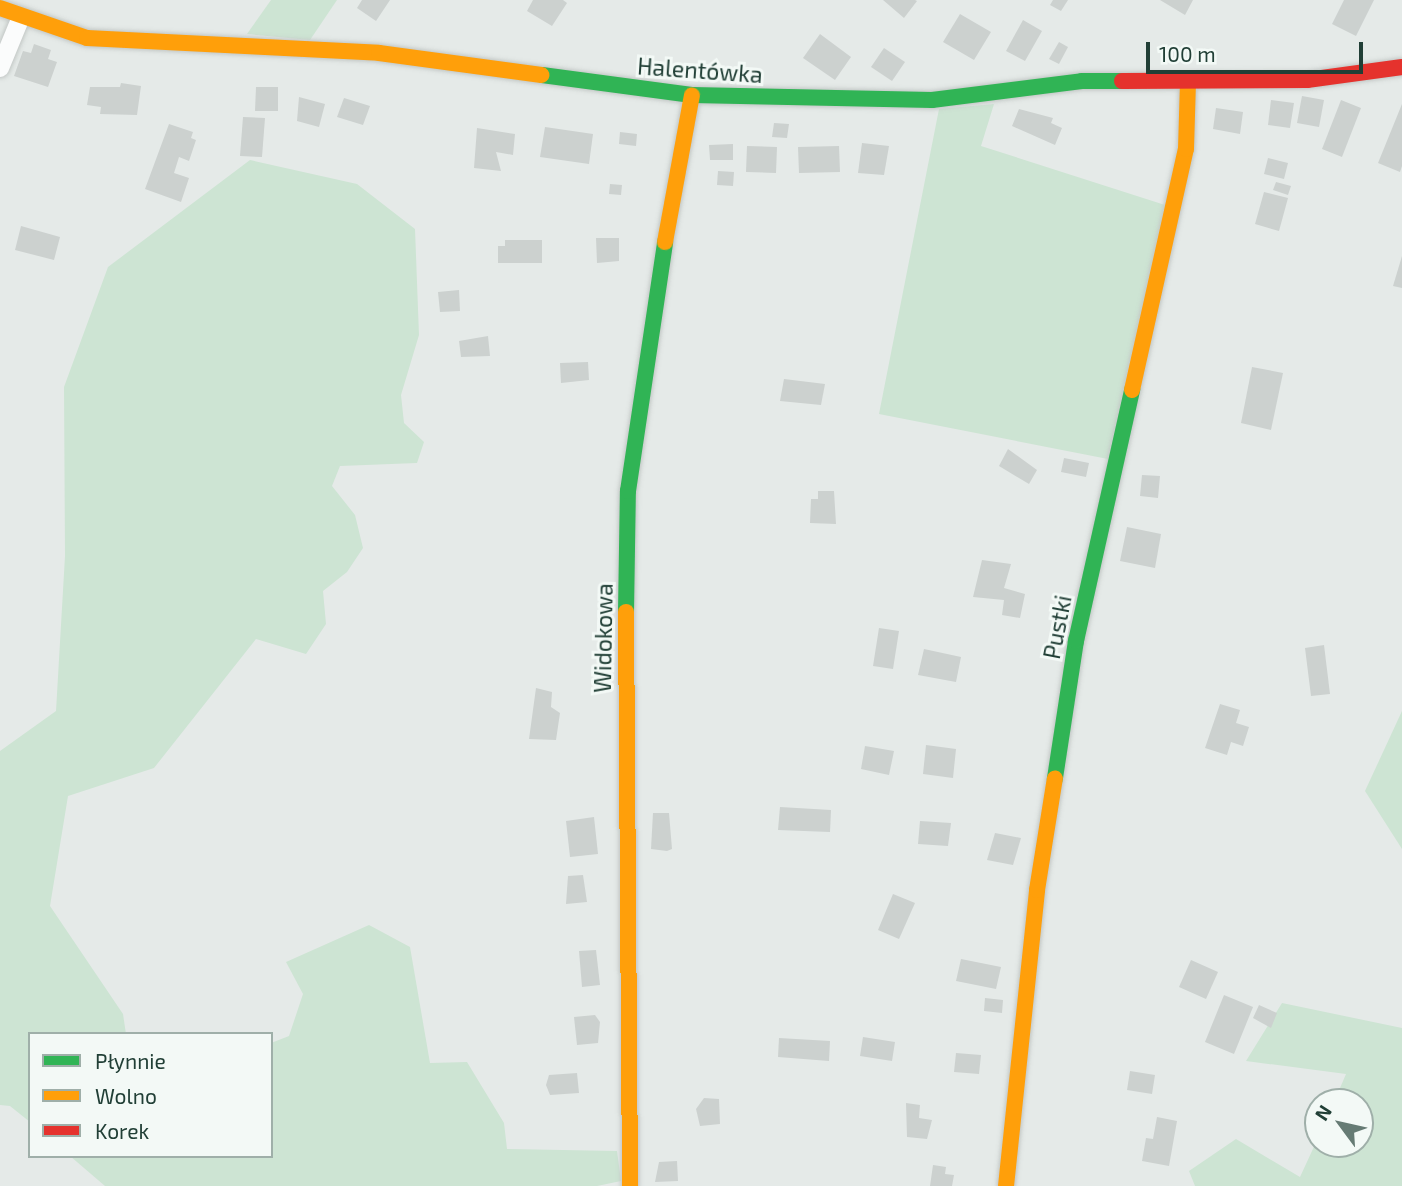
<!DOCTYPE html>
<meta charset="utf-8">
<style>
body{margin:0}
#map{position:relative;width:1402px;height:1186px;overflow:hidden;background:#e5eae8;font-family:"Exo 2",sans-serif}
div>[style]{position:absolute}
.green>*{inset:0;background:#cde4d3}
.building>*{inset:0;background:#ccd1cf}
.roads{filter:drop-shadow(0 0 2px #c2c7c5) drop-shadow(0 0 2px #c2c7c5)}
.street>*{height:18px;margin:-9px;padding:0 9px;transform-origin:9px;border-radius:9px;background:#fbfcfc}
.fast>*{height:16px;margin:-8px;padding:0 8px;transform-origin:8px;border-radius:8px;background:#30b455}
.slow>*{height:16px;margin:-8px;padding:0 8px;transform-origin:8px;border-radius:8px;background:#ff9f0a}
.jam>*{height:16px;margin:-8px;padding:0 8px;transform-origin:8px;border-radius:8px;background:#e5322d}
span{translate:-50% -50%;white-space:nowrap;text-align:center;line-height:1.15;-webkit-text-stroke:6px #f3f9f6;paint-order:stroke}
.street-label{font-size:23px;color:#213f36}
.legend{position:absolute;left:28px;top:1032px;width:245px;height:126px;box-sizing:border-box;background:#f3f9f6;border:2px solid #9fafa9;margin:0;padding:9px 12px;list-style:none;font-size:21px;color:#213f36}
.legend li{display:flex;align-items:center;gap:14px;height:35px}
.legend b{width:35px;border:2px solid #9fafa9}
.north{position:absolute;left:1304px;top:1088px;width:70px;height:70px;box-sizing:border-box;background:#f3f9f6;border:2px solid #9fafa9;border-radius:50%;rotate:303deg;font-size:19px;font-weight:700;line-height:28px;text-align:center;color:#213f36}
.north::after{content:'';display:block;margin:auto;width:24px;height:32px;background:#667b74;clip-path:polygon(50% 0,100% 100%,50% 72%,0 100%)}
.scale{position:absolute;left:1146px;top:42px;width:217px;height:32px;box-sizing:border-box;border:4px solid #213f36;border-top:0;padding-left:9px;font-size:21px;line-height:24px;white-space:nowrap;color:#213f36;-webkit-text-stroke:5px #f3f9f6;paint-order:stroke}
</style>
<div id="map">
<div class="green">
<div style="clip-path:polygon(271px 0,337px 0,310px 40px,247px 34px)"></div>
<div style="clip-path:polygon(994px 104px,981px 146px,1165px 205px,1108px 459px,879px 414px,939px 109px)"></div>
<div style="clip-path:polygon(250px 160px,357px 184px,415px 229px,419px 335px,401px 395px,404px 423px,424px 442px,417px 463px,340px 466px,332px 486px,355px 515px,363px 548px,347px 572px,323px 591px,326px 624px,306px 654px,256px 639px,154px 768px,68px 796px,50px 906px,123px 1014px,126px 1034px,30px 1034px,30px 1122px,10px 1106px,0 1105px,0 751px,56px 711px,65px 556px,64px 387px,108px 267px)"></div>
<div style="clip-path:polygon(1402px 711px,1402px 849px,1365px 791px)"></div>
<div style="clip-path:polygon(369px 925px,410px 947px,430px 1063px,467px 1062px,504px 1123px,507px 1149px,617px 1151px,621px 1181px,597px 1186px,105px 1186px,70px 1156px,271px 1156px,271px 1043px,289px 1036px,303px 994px,286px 962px)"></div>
<div style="clip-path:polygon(1282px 1003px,1402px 1028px,1402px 1186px,1195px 1186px,1189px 1171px,1236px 1139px,1300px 1177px,1318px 1138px,1318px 1144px,1360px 1144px,1360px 1102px,1334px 1102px,1346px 1074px,1246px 1061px)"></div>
</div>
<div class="building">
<div style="clip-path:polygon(362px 0,390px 0,376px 21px,357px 8px)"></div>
<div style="clip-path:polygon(533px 0,563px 0,567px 3px,552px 26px,527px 11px)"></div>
<div style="clip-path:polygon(883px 0,915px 0,917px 1px,904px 18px)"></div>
<div style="clip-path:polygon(1053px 0,1068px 0,1061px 11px,1050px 5px)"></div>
<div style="clip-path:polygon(1160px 0,1193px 0,1185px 15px)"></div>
<div style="clip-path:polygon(1344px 0,1374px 0,1356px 36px,1332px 24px)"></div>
<div style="clip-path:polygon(960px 14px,991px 32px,974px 60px,943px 42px)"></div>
<div style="clip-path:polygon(1023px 20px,1042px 31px,1025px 61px,1006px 51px)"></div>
<div style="clip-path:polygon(820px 34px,851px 57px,835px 80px,803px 58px)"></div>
<div style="clip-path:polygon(1059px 42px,1068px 47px,1059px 64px,1049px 59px)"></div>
<div style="clip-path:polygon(34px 44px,51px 50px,48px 59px,57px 62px,48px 87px,14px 76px,23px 51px,31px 53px)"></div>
<div style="clip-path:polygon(884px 48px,905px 62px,892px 81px,871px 67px)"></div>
<div style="clip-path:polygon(121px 83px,141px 86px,137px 115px,100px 114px,101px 107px,87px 105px,90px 87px,120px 87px)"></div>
<div style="clip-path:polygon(256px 87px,278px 87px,278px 111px,255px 111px)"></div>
<div style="clip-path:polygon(1302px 96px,1324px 100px,1319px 127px,1297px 123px)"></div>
<div style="clip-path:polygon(299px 97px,325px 104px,319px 127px,297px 121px)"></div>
<div style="clip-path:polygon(344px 98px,370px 106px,363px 125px,337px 117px)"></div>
<div style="clip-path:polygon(1271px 100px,1294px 103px,1290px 128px,1268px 125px)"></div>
<div style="clip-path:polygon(1341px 100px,1361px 108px,1342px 157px,1322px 149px)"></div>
<div style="clip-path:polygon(1402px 104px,1402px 166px,1400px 172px,1378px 163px)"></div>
<div style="clip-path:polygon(1216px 108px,1243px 112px,1240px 134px,1213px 129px)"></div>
<div style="clip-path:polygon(1019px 109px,1053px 118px,1051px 123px,1062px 128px,1055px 145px,1012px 126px)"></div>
<div style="clip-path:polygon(243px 117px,265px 118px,262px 157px,240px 156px)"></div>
<div style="clip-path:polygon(774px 123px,789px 124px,787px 138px,772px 137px)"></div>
<div style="clip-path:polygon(169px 124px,193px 132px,191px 138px,196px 140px,189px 161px,179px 157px,174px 173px,189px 178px,181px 202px,145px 189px)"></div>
<div style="clip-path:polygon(545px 127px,593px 134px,589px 164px,540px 157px)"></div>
<div style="clip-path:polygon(477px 128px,515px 134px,513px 155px,496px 152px,501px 171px,474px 168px)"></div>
<div style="clip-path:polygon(620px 132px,637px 134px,636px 146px,619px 144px)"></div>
<div style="clip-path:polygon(862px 143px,889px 146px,884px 175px,858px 173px)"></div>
<div style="clip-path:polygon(733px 144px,733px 160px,710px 160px,709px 145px)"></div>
<div style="clip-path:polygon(747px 146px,777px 147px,776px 173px,746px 172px)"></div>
<div style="clip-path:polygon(839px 146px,840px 172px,799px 173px,798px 147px)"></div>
<div style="clip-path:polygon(1268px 158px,1288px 163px,1284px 179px,1264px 174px)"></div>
<div style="clip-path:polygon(718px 171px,734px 172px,733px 186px,717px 185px)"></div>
<div style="clip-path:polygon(1276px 182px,1291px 186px,1288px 195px,1273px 190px)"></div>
<div style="clip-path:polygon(610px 184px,622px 185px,621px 195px,609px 194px)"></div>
<div style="clip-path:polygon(1264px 192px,1288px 198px,1279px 231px,1255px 224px)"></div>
<div style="clip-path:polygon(21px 226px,60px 237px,54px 260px,15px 250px)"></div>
<div style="clip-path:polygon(596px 238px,619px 238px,619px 261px,597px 263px)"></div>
<div style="clip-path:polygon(505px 240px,542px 240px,542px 263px,498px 263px,498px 246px,505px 246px)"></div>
<div style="clip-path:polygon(1402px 256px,1402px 288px,1393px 286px)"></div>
<div style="clip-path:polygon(459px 290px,460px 311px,440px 312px,438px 292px)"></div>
<div style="clip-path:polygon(488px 336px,490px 356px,461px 357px,459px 341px)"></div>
<div style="clip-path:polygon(588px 362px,589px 380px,561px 383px,560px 363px)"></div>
<div style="clip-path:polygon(1252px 367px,1283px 373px,1271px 430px,1241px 423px)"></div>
<div style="clip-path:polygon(784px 379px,825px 384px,821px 405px,780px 401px)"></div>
<div style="clip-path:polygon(1008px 449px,1037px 470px,1029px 484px,999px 466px)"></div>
<div style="clip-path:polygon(1064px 458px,1089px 463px,1086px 477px,1061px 472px)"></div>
<div style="clip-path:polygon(1142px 475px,1160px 476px,1158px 498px,1140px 496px)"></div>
<div style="clip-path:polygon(818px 491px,834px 491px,836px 524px,810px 523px,811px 499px,818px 499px)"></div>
<div style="clip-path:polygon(1127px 527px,1161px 534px,1155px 568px,1120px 561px)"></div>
<div style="clip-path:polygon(982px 560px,1011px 564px,1004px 588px,1025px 594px,1020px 618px,1002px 615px,1004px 600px,973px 597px)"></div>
<div style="clip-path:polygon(879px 628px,899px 631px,893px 669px,873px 666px)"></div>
<div style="clip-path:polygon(1324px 645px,1330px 694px,1311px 696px,1305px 648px)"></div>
<div style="clip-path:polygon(924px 649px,961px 657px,956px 682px,918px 675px)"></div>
<div style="clip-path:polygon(536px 688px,552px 692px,551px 707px,560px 713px,556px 740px,529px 739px)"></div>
<div style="clip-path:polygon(1220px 704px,1240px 710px,1236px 723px,1249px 727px,1243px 746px,1231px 742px,1227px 755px,1205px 748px)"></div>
<div style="clip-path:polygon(926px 745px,956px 749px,953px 778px,923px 774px)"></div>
<div style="clip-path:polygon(865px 746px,894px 751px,889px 775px,861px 769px)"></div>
<div style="clip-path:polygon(780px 807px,831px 810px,830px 832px,778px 830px)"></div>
<div style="clip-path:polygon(653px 813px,669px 813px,672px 849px,667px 851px,651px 849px)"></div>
<div style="clip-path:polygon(594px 817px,598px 854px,570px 857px,566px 821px)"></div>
<div style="clip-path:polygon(920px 821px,951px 823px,948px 846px,918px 844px)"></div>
<div style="clip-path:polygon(995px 833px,1021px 838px,1013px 865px,987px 860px)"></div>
<div style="clip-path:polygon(583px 875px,587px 902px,566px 904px,568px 876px)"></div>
<div style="clip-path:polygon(893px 894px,915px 903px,899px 939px,878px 930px)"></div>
<div style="clip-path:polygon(596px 950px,600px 985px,582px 987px,579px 951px)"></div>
<div style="clip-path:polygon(961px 959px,1001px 967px,996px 989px,956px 981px)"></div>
<div style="clip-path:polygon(1191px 960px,1218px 972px,1206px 999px,1179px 987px)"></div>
<div style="clip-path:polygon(1224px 995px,1253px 1007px,1234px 1054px,1205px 1042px)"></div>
<div style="clip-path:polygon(985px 998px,1003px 1000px,1002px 1013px,984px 1011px)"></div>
<div style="clip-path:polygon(1259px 1005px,1277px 1013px,1271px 1028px,1253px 1018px)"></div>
<div style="clip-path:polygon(595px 1015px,600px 1022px,598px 1043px,577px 1045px,574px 1017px)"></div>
<div style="clip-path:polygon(863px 1037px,895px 1042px,892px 1061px,860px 1056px)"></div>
<div style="clip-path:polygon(779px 1038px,830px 1041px,829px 1061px,778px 1057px)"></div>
<div style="clip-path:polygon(956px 1053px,981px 1055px,979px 1074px,954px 1072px)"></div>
<div style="clip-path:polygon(1130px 1071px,1155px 1075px,1152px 1094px,1127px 1090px)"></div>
<div style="clip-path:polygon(577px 1073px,579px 1093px,550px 1095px,546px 1085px,549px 1075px)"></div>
<div style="clip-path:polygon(704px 1098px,719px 1099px,720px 1124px,700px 1126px,696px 1109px)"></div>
<div style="clip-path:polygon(906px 1103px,920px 1105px,919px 1118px,932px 1120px,927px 1139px,907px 1137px)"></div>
<div style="clip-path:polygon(1157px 1117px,1177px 1121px,1169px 1166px,1142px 1161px,1146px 1138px,1153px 1139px)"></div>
<div style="clip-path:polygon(677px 1161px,678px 1181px,655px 1182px,659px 1162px)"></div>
<div style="clip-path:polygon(933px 1165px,946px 1167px,945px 1174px,954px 1175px,952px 1186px,930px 1186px)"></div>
</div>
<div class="roads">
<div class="street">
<div style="left:0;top:68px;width:55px;rotate:-67.6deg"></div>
</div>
<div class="fast">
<div style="left:542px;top:75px;width:151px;rotate:7.6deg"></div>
<div style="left:692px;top:95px;width:240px;rotate:1.2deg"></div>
<div style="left:932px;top:100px;width:151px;rotate:-7.2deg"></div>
<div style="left:1082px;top:81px;width:40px"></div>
<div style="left:626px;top:612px;width:121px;rotate:-89.1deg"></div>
<div style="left:628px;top:491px;width:252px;rotate:-81.5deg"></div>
<div style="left:1055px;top:778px;width:139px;rotate:-81.3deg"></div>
<div style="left:1076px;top:641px;width:257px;rotate:-77.4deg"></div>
</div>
<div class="slow">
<div style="left:0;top:8px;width:92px;rotate:19deg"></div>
<div style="left:87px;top:38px;width:292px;rotate:2.9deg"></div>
<div style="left:379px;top:53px;width:164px;rotate:7.7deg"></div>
<div style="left:665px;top:242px;width:149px;rotate:-79.6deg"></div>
<div style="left:1132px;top:390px;width:247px;rotate:-77.4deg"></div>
<div style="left:1186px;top:149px;width:66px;rotate:-88.3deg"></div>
<div style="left:626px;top:612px;width:574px;rotate:89.6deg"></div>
<div style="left:1006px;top:1186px;width:298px;rotate:-84deg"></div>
<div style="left:1037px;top:890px;width:113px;rotate:-80.9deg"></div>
</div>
<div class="jam">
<div style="left:1122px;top:81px;width:185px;rotate:-0.3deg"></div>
<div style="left:1307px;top:80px;width:96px;rotate:-7.8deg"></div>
</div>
</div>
<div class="street-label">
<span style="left:700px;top:70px;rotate:4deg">Halentówka</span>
<span style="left:1057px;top:627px;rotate:-79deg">Pustki</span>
<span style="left:603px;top:638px;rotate:-89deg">Widokowa</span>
</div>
<ul class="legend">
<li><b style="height:9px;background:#30b455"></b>Płynnie</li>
<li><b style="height:9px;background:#ff9f0a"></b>Wolno</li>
<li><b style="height:9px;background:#e5322d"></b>Korek</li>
</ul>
<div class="north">N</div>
<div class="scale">100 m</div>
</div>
